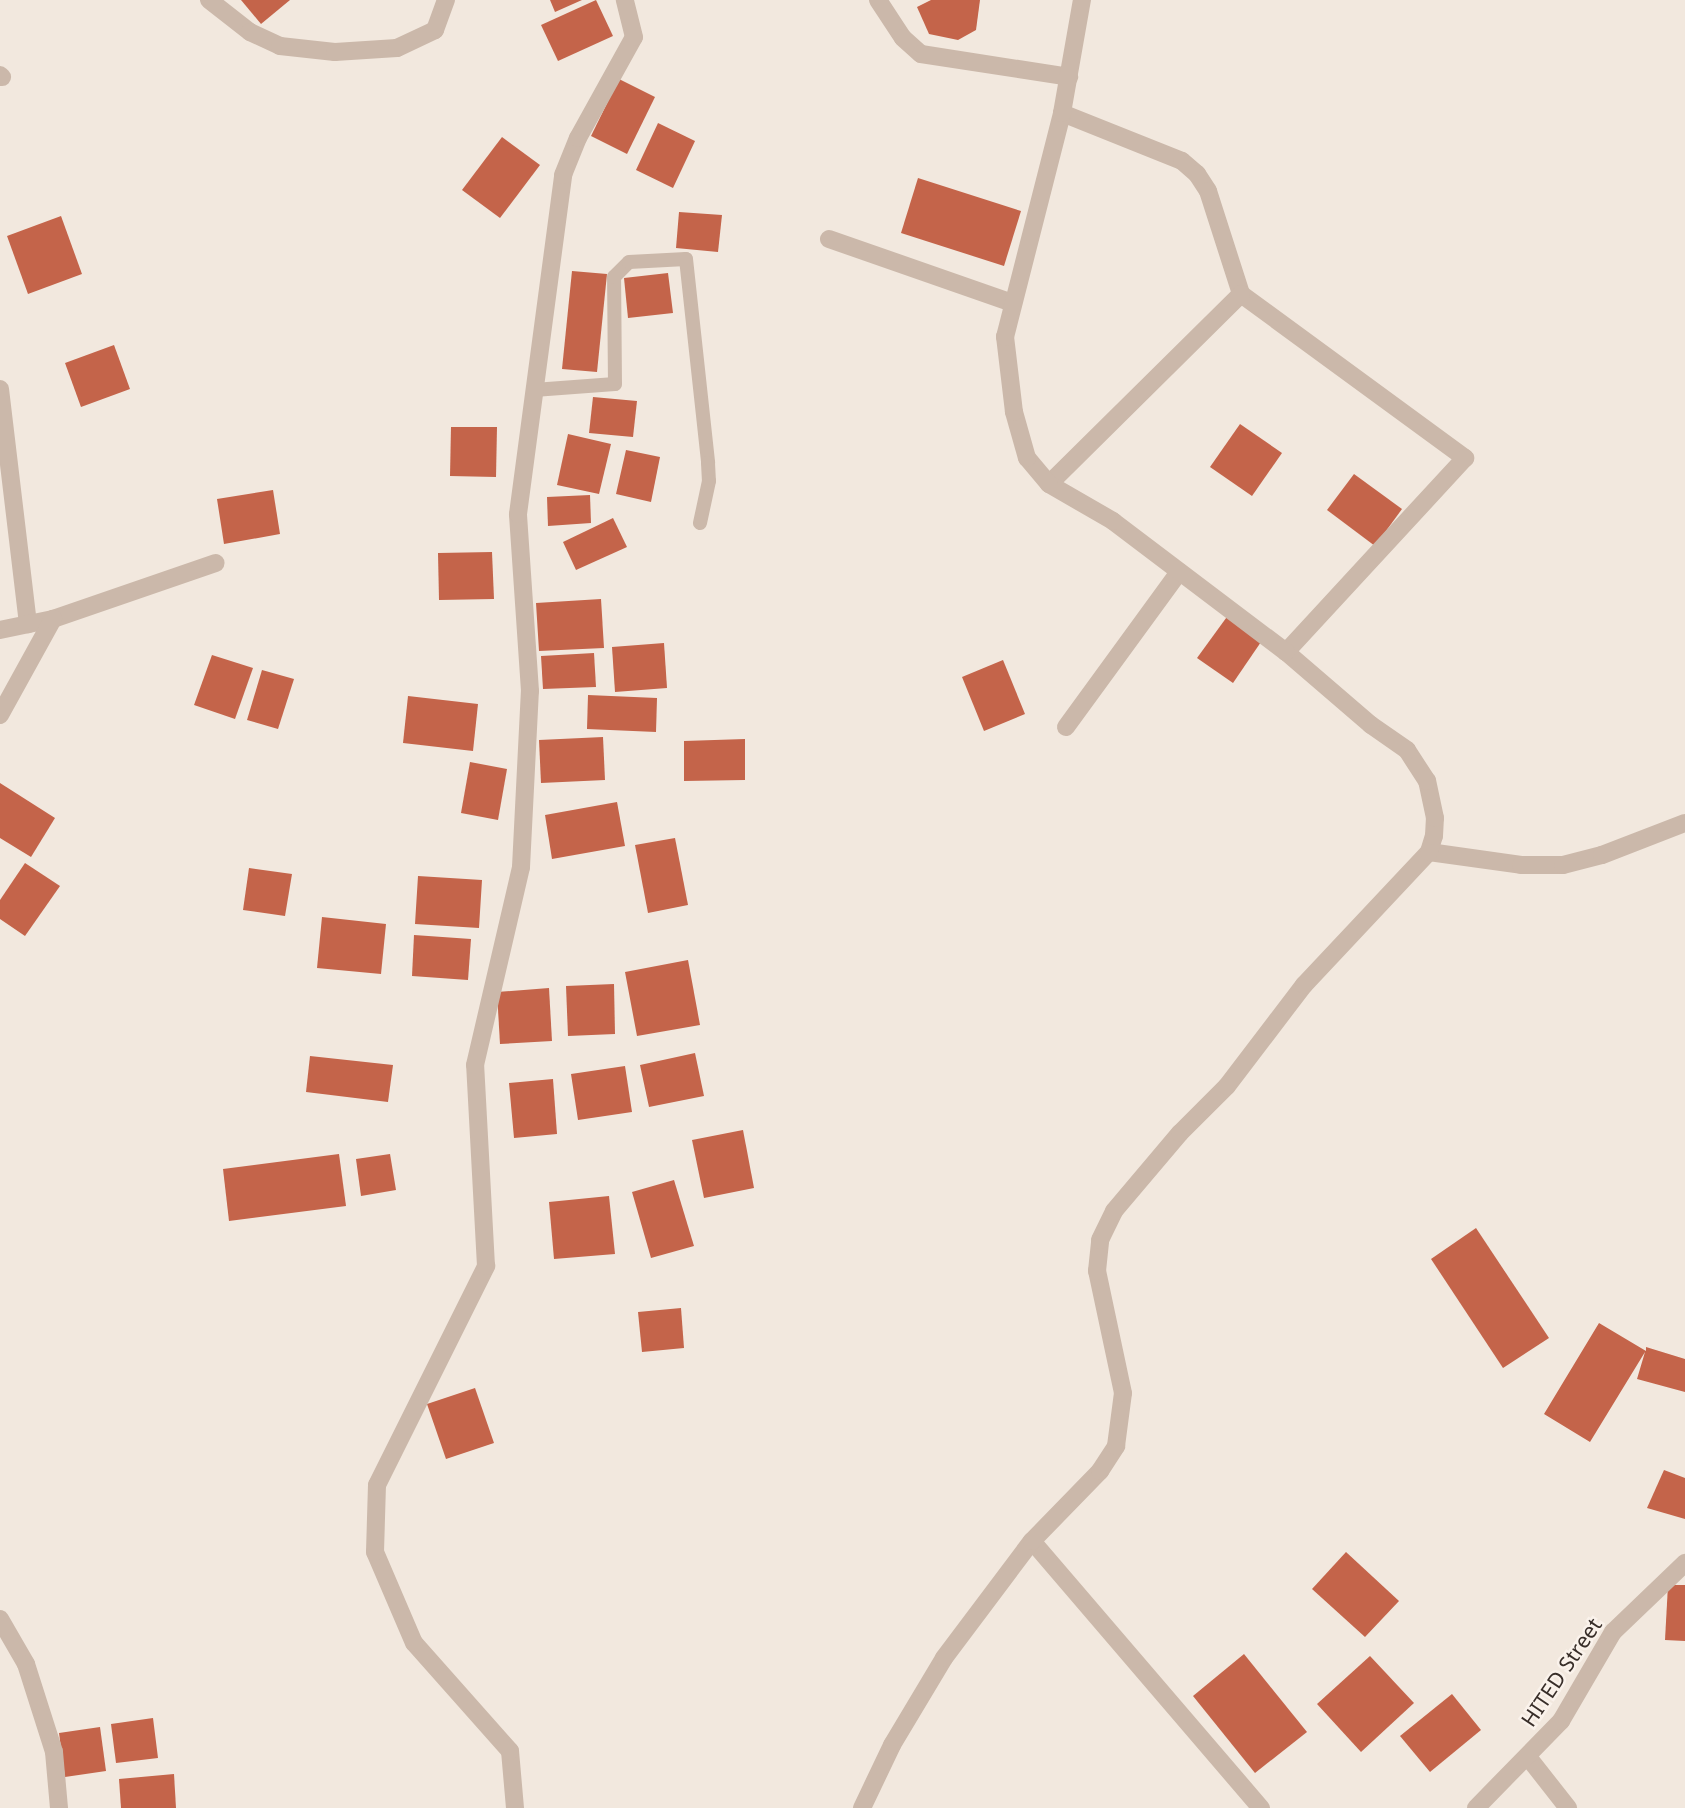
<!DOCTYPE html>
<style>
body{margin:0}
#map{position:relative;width:1685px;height:1808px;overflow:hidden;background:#f2e8de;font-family:"Noto Sans",sans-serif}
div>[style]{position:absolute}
.building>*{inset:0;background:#c4644a}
.service>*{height:14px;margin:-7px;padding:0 7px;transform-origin:7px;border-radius:7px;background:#cbb8aa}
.minor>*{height:18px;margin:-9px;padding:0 9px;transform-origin:9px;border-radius:9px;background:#cbb8aa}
span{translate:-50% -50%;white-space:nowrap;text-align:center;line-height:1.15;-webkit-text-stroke:5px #faf2eb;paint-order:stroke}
.street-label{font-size:21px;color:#382e29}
</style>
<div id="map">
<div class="building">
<div style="clip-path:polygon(241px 0,290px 0,261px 24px)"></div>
<div style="clip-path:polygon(550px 0,582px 0,555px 12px)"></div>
<div style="clip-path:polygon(596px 0,613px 36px,558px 61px,541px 25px)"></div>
<div style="clip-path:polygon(931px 0,980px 0,976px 30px,958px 40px,929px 34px,917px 7px)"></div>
<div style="clip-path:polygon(619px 79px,655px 97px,627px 154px,591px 136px)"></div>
<div style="clip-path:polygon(658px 123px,695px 141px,673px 188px,636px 170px)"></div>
<div style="clip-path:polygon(502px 137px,540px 165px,500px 218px,462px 190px)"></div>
<div style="clip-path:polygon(918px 178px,1021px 211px,1004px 266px,901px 233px)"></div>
<div style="clip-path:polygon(679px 212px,722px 215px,718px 252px,676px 248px)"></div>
<div style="clip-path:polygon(61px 216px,82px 274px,28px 294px,7px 236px)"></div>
<div style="clip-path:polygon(572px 271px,607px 274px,597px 372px,562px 369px)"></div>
<div style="clip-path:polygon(668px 273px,673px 313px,628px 318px,624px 278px)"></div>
<div style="clip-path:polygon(114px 345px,130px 389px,81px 407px,65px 363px)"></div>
<div style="clip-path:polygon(593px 397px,637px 401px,633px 437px,589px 433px)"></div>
<div style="clip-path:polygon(1240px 424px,1282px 453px,1252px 496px,1210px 467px)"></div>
<div style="clip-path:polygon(451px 427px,497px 427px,496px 477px,450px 476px)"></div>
<div style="clip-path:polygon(568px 434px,611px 444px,599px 494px,557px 485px)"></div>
<div style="clip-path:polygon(626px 450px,660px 457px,651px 502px,616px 494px)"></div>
<div style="clip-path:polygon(1354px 474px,1402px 509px,1375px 546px,1327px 510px)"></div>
<div style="clip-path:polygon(273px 490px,280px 534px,224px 544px,217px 499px)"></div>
<div style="clip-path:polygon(590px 495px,591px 523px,548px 526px,547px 497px)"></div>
<div style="clip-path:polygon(613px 518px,627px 547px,576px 570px,563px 542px)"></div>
<div style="clip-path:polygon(492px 552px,494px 599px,439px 600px,438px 553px)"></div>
<div style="clip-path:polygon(601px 599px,604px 648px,539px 651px,536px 603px)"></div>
<div style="clip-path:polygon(1229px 614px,1263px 639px,1233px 683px,1197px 658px)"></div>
<div style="clip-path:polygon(664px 643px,667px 688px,615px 692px,612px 647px)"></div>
<div style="clip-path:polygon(594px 653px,596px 687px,543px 689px,541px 656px)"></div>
<div style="clip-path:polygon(212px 655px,253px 668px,235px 719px,194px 705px)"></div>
<div style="clip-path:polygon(1003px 660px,1025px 714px,984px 731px,962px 677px)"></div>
<div style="clip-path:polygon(262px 670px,294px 679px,278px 729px,247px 720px)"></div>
<div style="clip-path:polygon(588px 695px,657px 698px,656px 732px,587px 729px)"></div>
<div style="clip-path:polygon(408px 696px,478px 704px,473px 751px,403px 743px)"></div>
<div style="clip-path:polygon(603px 737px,605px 780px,541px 783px,539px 740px)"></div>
<div style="clip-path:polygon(745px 739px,745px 780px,684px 781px,684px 741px)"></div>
<div style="clip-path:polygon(470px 762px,507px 769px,498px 820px,461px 813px)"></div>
<div style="clip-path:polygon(0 783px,55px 818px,31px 857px,0 838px)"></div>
<div style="clip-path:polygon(617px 802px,625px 846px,552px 859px,545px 815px)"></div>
<div style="clip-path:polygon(675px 838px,688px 905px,648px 913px,635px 845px)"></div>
<div style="clip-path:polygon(25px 863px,60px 886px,25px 936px,0 919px,0 900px)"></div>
<div style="clip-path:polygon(249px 868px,292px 874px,285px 916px,243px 910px)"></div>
<div style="clip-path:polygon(418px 876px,482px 880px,479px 928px,415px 924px)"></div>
<div style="clip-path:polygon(322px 917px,386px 924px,381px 974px,317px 968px)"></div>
<div style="clip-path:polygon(414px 935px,471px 939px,468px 980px,412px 976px)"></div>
<div style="clip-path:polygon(688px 960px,700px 1025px,637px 1036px,625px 972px)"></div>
<div style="clip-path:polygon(614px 984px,615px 1034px,568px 1036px,566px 986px)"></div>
<div style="clip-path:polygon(549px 988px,552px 1041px,500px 1044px,497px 992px)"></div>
<div style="clip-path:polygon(695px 1053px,704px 1096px,649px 1107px,640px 1065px)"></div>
<div style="clip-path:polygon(310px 1056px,393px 1065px,388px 1102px,306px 1092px)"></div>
<div style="clip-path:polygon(625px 1066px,632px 1112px,578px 1120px,571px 1074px)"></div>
<div style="clip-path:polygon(553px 1079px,557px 1134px,514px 1138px,509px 1083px)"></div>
<div style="clip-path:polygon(743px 1130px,754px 1188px,704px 1198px,692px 1140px)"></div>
<div style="clip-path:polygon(339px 1154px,346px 1206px,229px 1221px,223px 1169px)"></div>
<div style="clip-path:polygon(390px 1154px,396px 1190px,361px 1196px,356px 1159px)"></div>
<div style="clip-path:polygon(674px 1180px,694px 1246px,651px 1258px,632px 1192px)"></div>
<div style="clip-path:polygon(609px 1196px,615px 1254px,554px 1259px,549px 1202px)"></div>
<div style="clip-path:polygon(1476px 1228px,1549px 1338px,1503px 1368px,1431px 1259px)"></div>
<div style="clip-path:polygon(681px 1308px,684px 1348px,642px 1352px,638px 1312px)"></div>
<div style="clip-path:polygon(1599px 1323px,1646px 1351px,1646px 1347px,1685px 1359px,1685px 1392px,1637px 1379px,1645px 1352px,1590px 1442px,1544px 1414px)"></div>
<div style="clip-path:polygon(475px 1388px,494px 1443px,446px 1459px,427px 1404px)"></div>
<div style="clip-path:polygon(1664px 1470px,1685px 1478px,1685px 1519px,1647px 1508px)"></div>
<div style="clip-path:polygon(1346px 1552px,1399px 1601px,1365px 1637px,1312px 1589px)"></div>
<div style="clip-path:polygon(1668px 1585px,1685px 1585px,1685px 1641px,1665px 1640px)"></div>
<div style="clip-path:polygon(1244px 1654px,1307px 1732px,1255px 1773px,1193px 1696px)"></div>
<div style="clip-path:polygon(1370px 1656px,1414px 1703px,1361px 1752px,1317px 1704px)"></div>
<div style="clip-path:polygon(1452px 1694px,1481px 1730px,1430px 1772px,1400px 1736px)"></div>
<div style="clip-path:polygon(153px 1718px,158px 1758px,116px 1763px,111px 1724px)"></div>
<div style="clip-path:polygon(100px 1727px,106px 1771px,65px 1777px,59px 1733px)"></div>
<div style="clip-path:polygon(174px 1774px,176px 1808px,121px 1808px,119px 1779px)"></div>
</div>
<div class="service">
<div style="left:534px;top:390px;width:81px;rotate:-4.2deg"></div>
<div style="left:615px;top:384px;width:107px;rotate:-90.5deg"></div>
<div style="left:614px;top:277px;width:21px;rotate:-45deg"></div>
<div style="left:629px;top:262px;width:57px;rotate:-3deg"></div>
<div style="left:686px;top:259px;width:205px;rotate:83.8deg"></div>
<div style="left:708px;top:463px;width:18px;rotate:87deg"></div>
<div style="left:709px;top:481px;width:43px;rotate:102.1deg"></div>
</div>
<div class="minor">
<div style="left:209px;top:0;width:52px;rotate:38deg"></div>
<div style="left:250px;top:32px;width:33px;rotate:25deg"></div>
<div style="left:280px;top:46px;width:55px;rotate:6.2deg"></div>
<div style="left:335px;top:52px;width:62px;rotate:-3.7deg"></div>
<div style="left:397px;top:48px;width:42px;rotate:-25.3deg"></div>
<div style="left:435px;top:30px;width:32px;rotate:-70deg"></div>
<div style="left:878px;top:0;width:45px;rotate:56.7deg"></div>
<div style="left:903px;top:38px;width:24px;rotate:42deg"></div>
<div style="left:921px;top:54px;width:150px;rotate:8.8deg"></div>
<div style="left:0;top:75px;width:3px;rotate:45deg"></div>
<div style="left:1062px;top:113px;width:129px;rotate:21.8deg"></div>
<div style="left:1182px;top:161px;width:20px;rotate:41deg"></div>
<div style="left:1197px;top:174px;width:20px;rotate:57deg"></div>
<div style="left:1208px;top:191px;width:108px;rotate:72.2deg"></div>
<div style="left:1241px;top:294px;width:278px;rotate:36.2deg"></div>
<div style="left:1465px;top:458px;width:264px;rotate:132.7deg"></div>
<div style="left:829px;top:239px;width:195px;rotate:19.2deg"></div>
<div style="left:0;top:389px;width:237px;rotate:83.2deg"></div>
<div style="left:1049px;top:484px;width:270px;rotate:-44.7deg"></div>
<div style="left:0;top:630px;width:54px;rotate:-11.7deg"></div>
<div style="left:53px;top:619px;width:172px;rotate:-19deg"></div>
<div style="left:0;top:715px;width:110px;rotate:-61.1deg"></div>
<div style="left:1066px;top:727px;width:192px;rotate:-53.9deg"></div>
<div style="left:1429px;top:852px;width:93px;rotate:8deg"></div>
<div style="left:1521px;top:865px;width:42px"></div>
<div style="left:1563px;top:865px;width:40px;rotate:-14.4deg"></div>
<div style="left:1602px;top:855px;width:89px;rotate:-21.1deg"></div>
<div style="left:1032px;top:1541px;width:352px;rotate:49.4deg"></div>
<div style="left:0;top:1619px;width:52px;rotate:60deg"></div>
<div style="left:26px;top:1664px;width:92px;rotate:72.3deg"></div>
<div style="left:54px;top:1752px;width:56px;rotate:84.9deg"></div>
<div style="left:1528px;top:1757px;width:65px;rotate:51.9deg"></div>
<div style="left:515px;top:1808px;width:57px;rotate:-95deg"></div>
<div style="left:510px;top:1751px;width:144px;rotate:-131.6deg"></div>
<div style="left:414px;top:1643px;width:99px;rotate:-113.2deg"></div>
<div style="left:375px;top:1552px;width:67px;rotate:-88.3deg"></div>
<div style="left:377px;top:1485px;width:245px;rotate:-63.5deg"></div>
<div style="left:486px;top:1266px;width:201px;rotate:-93.1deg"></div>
<div style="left:475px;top:1065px;width:203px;rotate:-76.9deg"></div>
<div style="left:521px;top:867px;width:176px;rotate:-87.1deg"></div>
<div style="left:530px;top:691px;width:177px;rotate:-93.9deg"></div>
<div style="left:518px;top:514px;width:342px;rotate:-82.4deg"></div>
<div style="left:563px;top:175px;width:40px;rotate:-68deg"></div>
<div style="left:578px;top:138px;width:115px;rotate:-61deg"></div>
<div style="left:634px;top:37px;width:38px;rotate:-104deg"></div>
<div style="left:862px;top:1808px;width:70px;rotate:-64.5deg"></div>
<div style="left:892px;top:1745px;width:101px;rotate:-59.1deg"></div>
<div style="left:944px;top:1658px;width:146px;rotate:-53.1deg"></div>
<div style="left:1032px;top:1541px;width:98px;rotate:-45.8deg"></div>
<div style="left:1100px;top:1471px;width:30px;rotate:-57deg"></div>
<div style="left:1116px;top:1446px;width:53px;rotate:-82.5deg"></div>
<div style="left:1123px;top:1393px;width:125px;rotate:-102deg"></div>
<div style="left:1097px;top:1271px;width:31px;rotate:-84deg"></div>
<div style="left:1100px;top:1240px;width:32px;rotate:-64deg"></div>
<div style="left:1114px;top:1211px;width:102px;rotate:-49.8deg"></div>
<div style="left:1180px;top:1133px;width:66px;rotate:-45deg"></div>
<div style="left:1227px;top:1086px;width:127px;rotate:-52.7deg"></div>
<div style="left:1304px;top:985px;width:183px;rotate:-46.8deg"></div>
<div style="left:1429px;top:852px;width:17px;rotate:-73deg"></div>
<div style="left:1434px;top:836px;width:18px;rotate:-87deg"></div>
<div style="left:1435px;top:818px;width:38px;rotate:-102deg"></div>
<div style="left:1427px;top:781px;width:37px;rotate:-123deg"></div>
<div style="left:1407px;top:750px;width:44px;rotate:-145.2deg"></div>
<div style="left:1371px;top:725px;width:112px;rotate:-139.3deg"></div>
<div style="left:1286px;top:652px;width:217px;rotate:-142.9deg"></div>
<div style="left:1113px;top:521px;width:74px;rotate:-150deg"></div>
<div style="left:1049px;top:484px;width:34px;rotate:-130deg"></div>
<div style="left:1027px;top:458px;width:48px;rotate:-105.8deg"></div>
<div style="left:1014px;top:412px;width:76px;rotate:-96.8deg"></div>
<div style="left:1005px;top:337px;width:231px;rotate:-75.7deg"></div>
<div style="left:1062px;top:113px;width:115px;rotate:-80deg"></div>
<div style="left:1476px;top:1808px;width:122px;rotate:-45.7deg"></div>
<div style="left:1561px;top:1721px;width:103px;rotate:-59.7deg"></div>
<div style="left:1613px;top:1632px;width:100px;rotate:-43.8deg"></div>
</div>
<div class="street-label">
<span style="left:1561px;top:1672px;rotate:-56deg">HITED Street</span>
</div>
</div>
